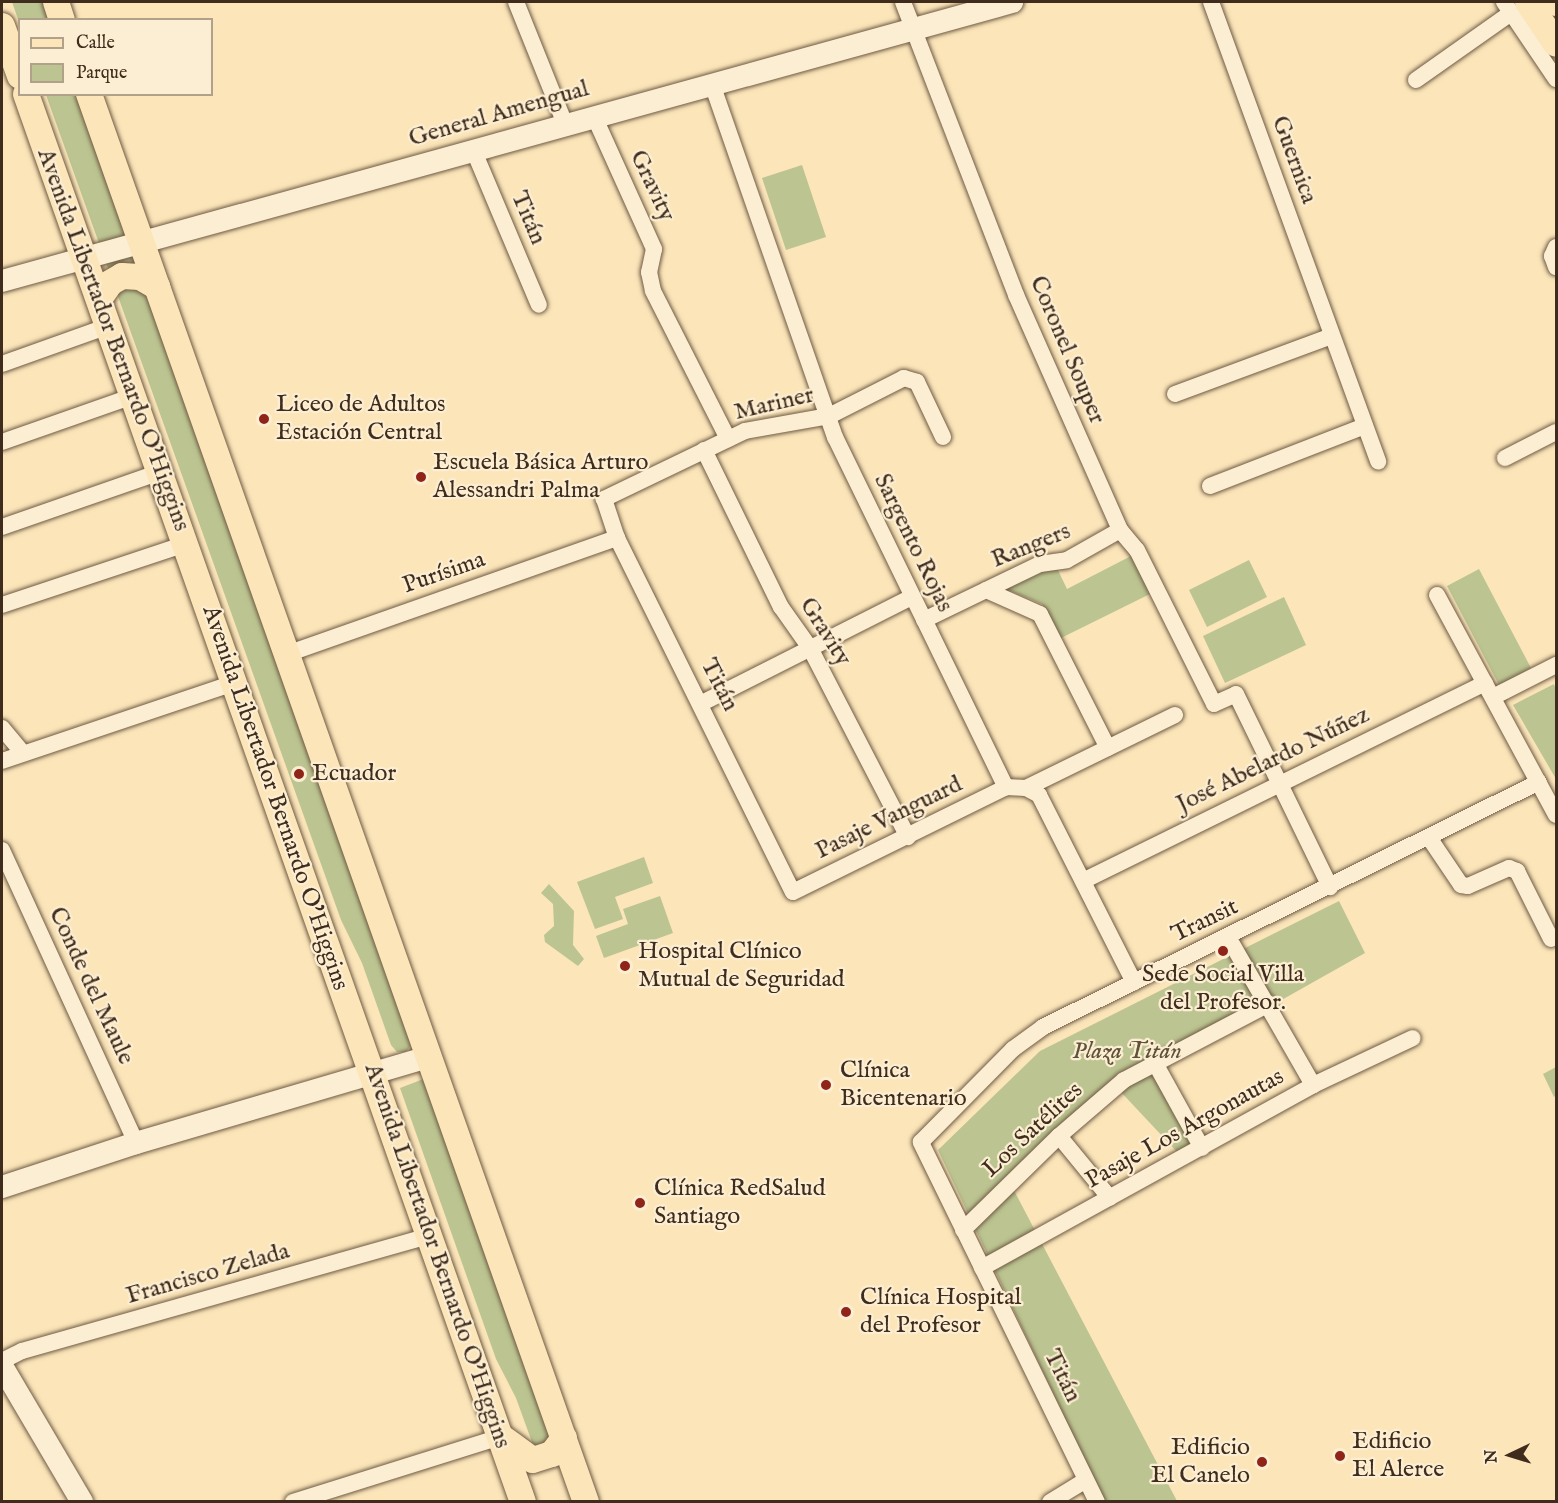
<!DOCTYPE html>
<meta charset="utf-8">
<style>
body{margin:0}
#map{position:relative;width:1558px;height:1503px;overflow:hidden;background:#fbe5b9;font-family:"IM FELL English",serif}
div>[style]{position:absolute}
.green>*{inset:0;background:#bcc591}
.roads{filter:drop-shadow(0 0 2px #6f5a44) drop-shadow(0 0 2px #6f5a44)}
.street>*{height:16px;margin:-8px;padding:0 8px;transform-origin:8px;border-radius:8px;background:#fceed2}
.secondary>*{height:22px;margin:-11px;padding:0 11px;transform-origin:11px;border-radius:11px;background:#fceed2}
.primary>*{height:26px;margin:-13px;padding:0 13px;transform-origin:13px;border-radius:13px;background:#fbe5b9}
.dots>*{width:16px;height:16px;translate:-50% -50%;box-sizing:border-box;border:3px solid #fceed2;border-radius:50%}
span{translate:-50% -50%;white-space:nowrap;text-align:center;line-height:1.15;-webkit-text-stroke:4.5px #fceed2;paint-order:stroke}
.street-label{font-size:24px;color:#402c1d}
.poi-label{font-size:24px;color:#402c1d}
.left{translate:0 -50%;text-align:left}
.right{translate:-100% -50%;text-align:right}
.park-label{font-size:24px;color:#5f523a;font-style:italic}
.frame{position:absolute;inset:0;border:3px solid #402c1d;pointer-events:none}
.legend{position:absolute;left:18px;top:18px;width:195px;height:78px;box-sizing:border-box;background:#fceed2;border:2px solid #b1a08a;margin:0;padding:8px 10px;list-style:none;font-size:18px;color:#402c1d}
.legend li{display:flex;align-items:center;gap:12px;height:30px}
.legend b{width:30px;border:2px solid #b1a08a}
.north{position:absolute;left:1480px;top:1425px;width:60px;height:60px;-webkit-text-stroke:4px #fceed2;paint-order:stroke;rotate:266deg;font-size:16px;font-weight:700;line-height:24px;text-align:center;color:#402c1d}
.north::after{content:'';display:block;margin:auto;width:21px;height:27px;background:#402c1d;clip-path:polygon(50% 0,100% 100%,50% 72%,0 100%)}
</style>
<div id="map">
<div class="green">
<div style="clip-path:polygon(12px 2px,49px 2px,55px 19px,19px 22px)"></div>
<div style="clip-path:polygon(46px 95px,82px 95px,412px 1044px,406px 1052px,397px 1052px,391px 1045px,362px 963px,341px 920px)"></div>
<div style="clip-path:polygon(802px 165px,826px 237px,786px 250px,762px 178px)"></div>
<div style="clip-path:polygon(1131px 556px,1152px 593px,1059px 639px,1042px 604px,1006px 589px,1056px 566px,1067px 589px)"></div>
<div style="clip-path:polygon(1249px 560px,1267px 597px,1207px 627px,1189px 590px)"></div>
<div style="clip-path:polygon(1479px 569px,1531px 668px,1499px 685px,1447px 586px)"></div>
<div style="clip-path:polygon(1284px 597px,1306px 645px,1225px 683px,1203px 636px)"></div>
<div style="clip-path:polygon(1554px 684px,1556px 690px,1556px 779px,1513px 705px)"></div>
<div style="clip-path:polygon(644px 857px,653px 883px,615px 897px,623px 919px,595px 929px,577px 882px)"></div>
<div style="clip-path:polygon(549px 884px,574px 911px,573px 945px,584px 959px,578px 966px,545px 942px,544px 935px,554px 926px,553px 904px,541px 893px)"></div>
<div style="clip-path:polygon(660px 896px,673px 933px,604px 958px,596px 936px,628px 924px,623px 909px)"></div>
<div style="clip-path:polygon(1339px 901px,1365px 953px,1163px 1067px,1206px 1141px,1180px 1155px,1119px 1090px,1008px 1179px,1177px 1501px,1104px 1501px,938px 1150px,1040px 1051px)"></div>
<div style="clip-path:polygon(1556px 1067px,1556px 1095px,1554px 1097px,1543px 1074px)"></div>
<div style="clip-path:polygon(426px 1078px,556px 1440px,547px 1452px,533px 1445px,516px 1398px,496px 1359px,400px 1088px)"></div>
</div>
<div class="roads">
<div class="street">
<div style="left:516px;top:2px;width:131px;rotate:68.1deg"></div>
<div style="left:903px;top:2px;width:314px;rotate:68.9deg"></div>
<div style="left:1016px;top:295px;width:257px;rotate:66.1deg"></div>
<div style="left:1120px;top:530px;width:26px;rotate:50deg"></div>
<div style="left:1137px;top:550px;width:172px;rotate:63.4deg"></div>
<div style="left:1214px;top:704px;width:24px;rotate:-24deg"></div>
<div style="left:1236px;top:694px;width:215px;rotate:64deg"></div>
<div style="left:1211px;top:2px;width:489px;rotate:70deg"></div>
<div style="left:1504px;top:2px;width:93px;rotate:56deg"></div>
<div style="left:1416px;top:80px;width:116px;rotate:-35.2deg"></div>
<div style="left:712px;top:84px;width:374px;rotate:70.8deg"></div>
<div style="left:835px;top:437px;width:390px;rotate:64deg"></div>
<div style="left:594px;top:116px;width:146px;rotate:65.7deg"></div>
<div style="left:654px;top:249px;width:24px;rotate:102deg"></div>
<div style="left:649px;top:272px;width:19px;rotate:78deg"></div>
<div style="left:653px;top:291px;width:166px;rotate:63.1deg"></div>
<div style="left:473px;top:149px;width:169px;rotate:67.1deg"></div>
<div style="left:1556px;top:247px;width:10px;rotate:114deg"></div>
<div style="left:1552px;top:256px;width:12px;rotate:70deg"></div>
<div style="left:2px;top:364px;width:113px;rotate:-19.7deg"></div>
<div style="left:1175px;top:394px;width:167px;rotate:-20.3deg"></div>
<div style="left:943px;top:437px;width:61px;rotate:-115.3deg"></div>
<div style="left:917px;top:382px;width:14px;rotate:-163deg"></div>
<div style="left:904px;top:378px;width:84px;rotate:153.1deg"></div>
<div style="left:829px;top:416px;width:85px;rotate:169.9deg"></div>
<div style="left:745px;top:431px;width:157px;rotate:154.3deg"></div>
<div style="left:604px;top:499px;width:41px;rotate:71.6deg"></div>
<div style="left:617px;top:538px;width:395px;rotate:63.6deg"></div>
<div style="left:793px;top:892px;width:237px;rotate:-26.2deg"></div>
<div style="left:2px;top:442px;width:139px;rotate:-19.3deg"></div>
<div style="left:704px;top:450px;width:175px;rotate:63.9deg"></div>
<div style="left:781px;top:607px;width:50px;rotate:54.7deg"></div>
<div style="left:810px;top:648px;width:213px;rotate:62.6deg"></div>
<div style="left:1505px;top:458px;width:57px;rotate:-27deg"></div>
<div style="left:1210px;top:486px;width:166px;rotate:-21.2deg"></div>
<div style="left:2px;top:527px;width:167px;rotate:-19.2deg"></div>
<div style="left:986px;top:590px;width:59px;rotate:24deg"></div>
<div style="left:1040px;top:614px;width:150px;rotate:63.1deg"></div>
<div style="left:1437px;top:595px;width:250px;rotate:61.6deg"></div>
<div style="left:2px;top:605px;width:193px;rotate:-18.4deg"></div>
<div style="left:924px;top:620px;width:129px;rotate:-25.8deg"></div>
<div style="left:1040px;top:564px;width:27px;rotate:-8deg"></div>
<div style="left:1067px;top:560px;width:61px;rotate:-29.5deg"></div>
<div style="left:287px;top:654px;width:350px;rotate:-19.4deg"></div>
<div style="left:1493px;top:697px;width:71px;rotate:-26.9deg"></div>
<div style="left:702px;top:703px;width:235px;rotate:-26.8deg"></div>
<div style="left:2px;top:728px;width:33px;rotate:50deg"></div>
<div style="left:2px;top:761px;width:245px;rotate:-18.6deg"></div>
<div style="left:1006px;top:787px;width:20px;rotate:3deg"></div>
<div style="left:1026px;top:788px;width:15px;rotate:28deg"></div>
<div style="left:1039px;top:795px;width:210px;rotate:63.1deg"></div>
<div style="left:1026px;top:788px;width:166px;rotate:-26.1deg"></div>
<div style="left:1430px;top:839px;width:55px;rotate:56deg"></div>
<div style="left:1461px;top:885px;width:7px;rotate:8deg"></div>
<div style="left:1468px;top:886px;width:45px;rotate:-23.7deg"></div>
<div style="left:1509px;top:868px;width:9px;rotate:21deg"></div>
<div style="left:1517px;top:871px;width:76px;rotate:63.4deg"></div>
<div style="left:2px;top:850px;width:322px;rotate:65.4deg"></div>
<div style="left:1083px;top:881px;width:448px;rotate:-26.2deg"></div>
<div style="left:1228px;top:937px;width:171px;rotate:60.1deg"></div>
<div style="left:1155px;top:1063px;width:97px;rotate:61.1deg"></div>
<div style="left:1059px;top:1136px;width:80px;rotate:50.6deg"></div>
<div style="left:963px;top:1230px;width:134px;rotate:-44.4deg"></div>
<div style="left:1059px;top:1136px;width:86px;rotate:-40.7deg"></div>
<div style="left:1124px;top:1080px;width:164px;rotate:-27.7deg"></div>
<div style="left:982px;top:1268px;width:378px;rotate:-28.9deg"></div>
<div style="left:1313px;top:1085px;width:110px;rotate:-25.2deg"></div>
<div style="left:2px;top:1361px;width:22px;rotate:-27deg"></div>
<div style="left:22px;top:1351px;width:423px;rotate:-15.8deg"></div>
<div style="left:293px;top:1502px;width:217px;rotate:-17.4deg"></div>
<div style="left:1050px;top:1502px;width:42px;rotate:-31.4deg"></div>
<div style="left:1097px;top:1502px;width:401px;rotate:-116.1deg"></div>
<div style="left:921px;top:1142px;width:131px;rotate:-45.3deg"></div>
<div style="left:1013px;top:1049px;width:37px;rotate:-36deg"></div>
<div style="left:1043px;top:1027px;width:553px;rotate:-26.29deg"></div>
</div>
<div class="secondary">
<div style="left:2px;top:281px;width:1048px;rotate:-15.44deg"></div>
<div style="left:2px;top:1187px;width:141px;rotate:-18.2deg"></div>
<div style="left:136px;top:1143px;width:305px;rotate:-16.4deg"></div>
<div style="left:2px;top:1366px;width:158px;rotate:59.5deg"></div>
</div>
<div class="primary">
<div style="left:56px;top:2px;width:19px;rotate:72deg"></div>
<div style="left:1528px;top:2px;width:50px;rotate:56.3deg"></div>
<div style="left:1556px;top:2px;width:1px;rotate:90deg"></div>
<div style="left:2px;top:26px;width:53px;rotate:70.2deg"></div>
<div style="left:26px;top:94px;width:1493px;rotate:70.56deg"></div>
<div style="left:89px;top:94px;width:1493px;rotate:70.56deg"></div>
<div style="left:99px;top:299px;width:19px;rotate:-55deg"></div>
<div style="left:110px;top:283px;width:14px;rotate:-30deg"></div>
<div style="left:122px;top:276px;width:18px;rotate:3deg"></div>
<div style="left:140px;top:277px;width:20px;rotate:30deg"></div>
<div style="left:501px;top:1437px;width:39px;rotate:36deg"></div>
<div style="left:533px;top:1460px;width:20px;rotate:-18deg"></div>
<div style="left:552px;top:1454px;width:20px;rotate:-53deg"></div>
</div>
</div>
<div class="dots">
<div style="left:264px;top:419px;background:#8f2418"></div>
<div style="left:421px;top:477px;background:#8f2418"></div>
<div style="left:299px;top:774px;background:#8f2418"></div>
<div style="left:1223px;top:951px;background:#8f2418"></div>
<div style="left:625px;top:966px;background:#8f2418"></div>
<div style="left:826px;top:1085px;background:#8f2418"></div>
<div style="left:640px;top:1203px;background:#8f2418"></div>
<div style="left:846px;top:1312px;background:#8f2418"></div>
<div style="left:1340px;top:1456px;background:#8f2418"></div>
<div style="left:1262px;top:1462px;background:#8f2418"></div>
</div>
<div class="street-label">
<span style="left:499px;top:114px;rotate:-16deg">General Amengual</span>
<span style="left:1294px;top:160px;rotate:70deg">Guernica</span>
<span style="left:652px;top:186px;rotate:65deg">Gravity</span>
<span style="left:528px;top:218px;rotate:67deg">Titán</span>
<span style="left:113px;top:340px;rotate:70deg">Avenida Libertador Bernardo O'Higgins</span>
<span style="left:1067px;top:350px;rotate:67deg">Coronel Souper</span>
<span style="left:774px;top:404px;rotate:-13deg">Mariner</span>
<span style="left:913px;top:543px;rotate:64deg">Sargento Rojas</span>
<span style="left:1031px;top:546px;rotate:-22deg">Rangers</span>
<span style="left:444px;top:573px;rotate:-19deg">Purísima</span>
<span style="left:825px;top:632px;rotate:58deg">Gravity</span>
<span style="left:719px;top:685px;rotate:63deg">Titán</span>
<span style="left:1273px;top:760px;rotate:-26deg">José Abelardo Núñez</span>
<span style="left:275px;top:798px;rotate:71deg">Avenida Libertador Bernardo O'Higgins</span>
<span style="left:889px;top:818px;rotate:-26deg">Pasaje Vanguard</span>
<span style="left:1205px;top:921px;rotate:-26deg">Transit</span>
<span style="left:91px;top:986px;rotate:65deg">Conde del Maule</span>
<span style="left:1185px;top:1129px;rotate:-29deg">Pasaje Los Argonautas</span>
<span style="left:1033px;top:1130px;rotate:-43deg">Los Satélites</span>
<span style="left:437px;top:1256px;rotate:71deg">Avenida Libertador Bernardo O'Higgins</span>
<span style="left:208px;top:1274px;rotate:-16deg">Francisco Zelada</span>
<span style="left:1062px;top:1376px;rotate:64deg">Titán</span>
</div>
<div class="poi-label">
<span class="left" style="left:276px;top:419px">Liceo de Adultos<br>Estación Central</span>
<span class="left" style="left:433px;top:477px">Escuela Básica Arturo<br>Alessandri Palma</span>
<span class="left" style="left:312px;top:774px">Ecuador</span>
<span class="left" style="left:638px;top:966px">Hospital Clínico<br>Mutual de Seguridad</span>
<span style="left:1223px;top:989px">Sede Social Villa<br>del Profesor.</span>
<span class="left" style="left:840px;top:1085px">Clínica<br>Bicentenario</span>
<span class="left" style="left:654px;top:1203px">Clínica RedSalud<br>Santiago</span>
<span class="left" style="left:860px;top:1312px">Clínica Hospital<br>del Profesor</span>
<span class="left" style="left:1352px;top:1456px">Edificio<br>El Alerce</span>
<span class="right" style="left:1250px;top:1462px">Edificio<br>El Canelo</span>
</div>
<div class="park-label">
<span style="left:1127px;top:1052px">Plaza Titán</span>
</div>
<div class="frame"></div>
<ul class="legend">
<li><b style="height:8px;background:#fbe5b9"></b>Calle</li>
<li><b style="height:16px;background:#bcc591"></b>Parque</li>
</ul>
<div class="north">N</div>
</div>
